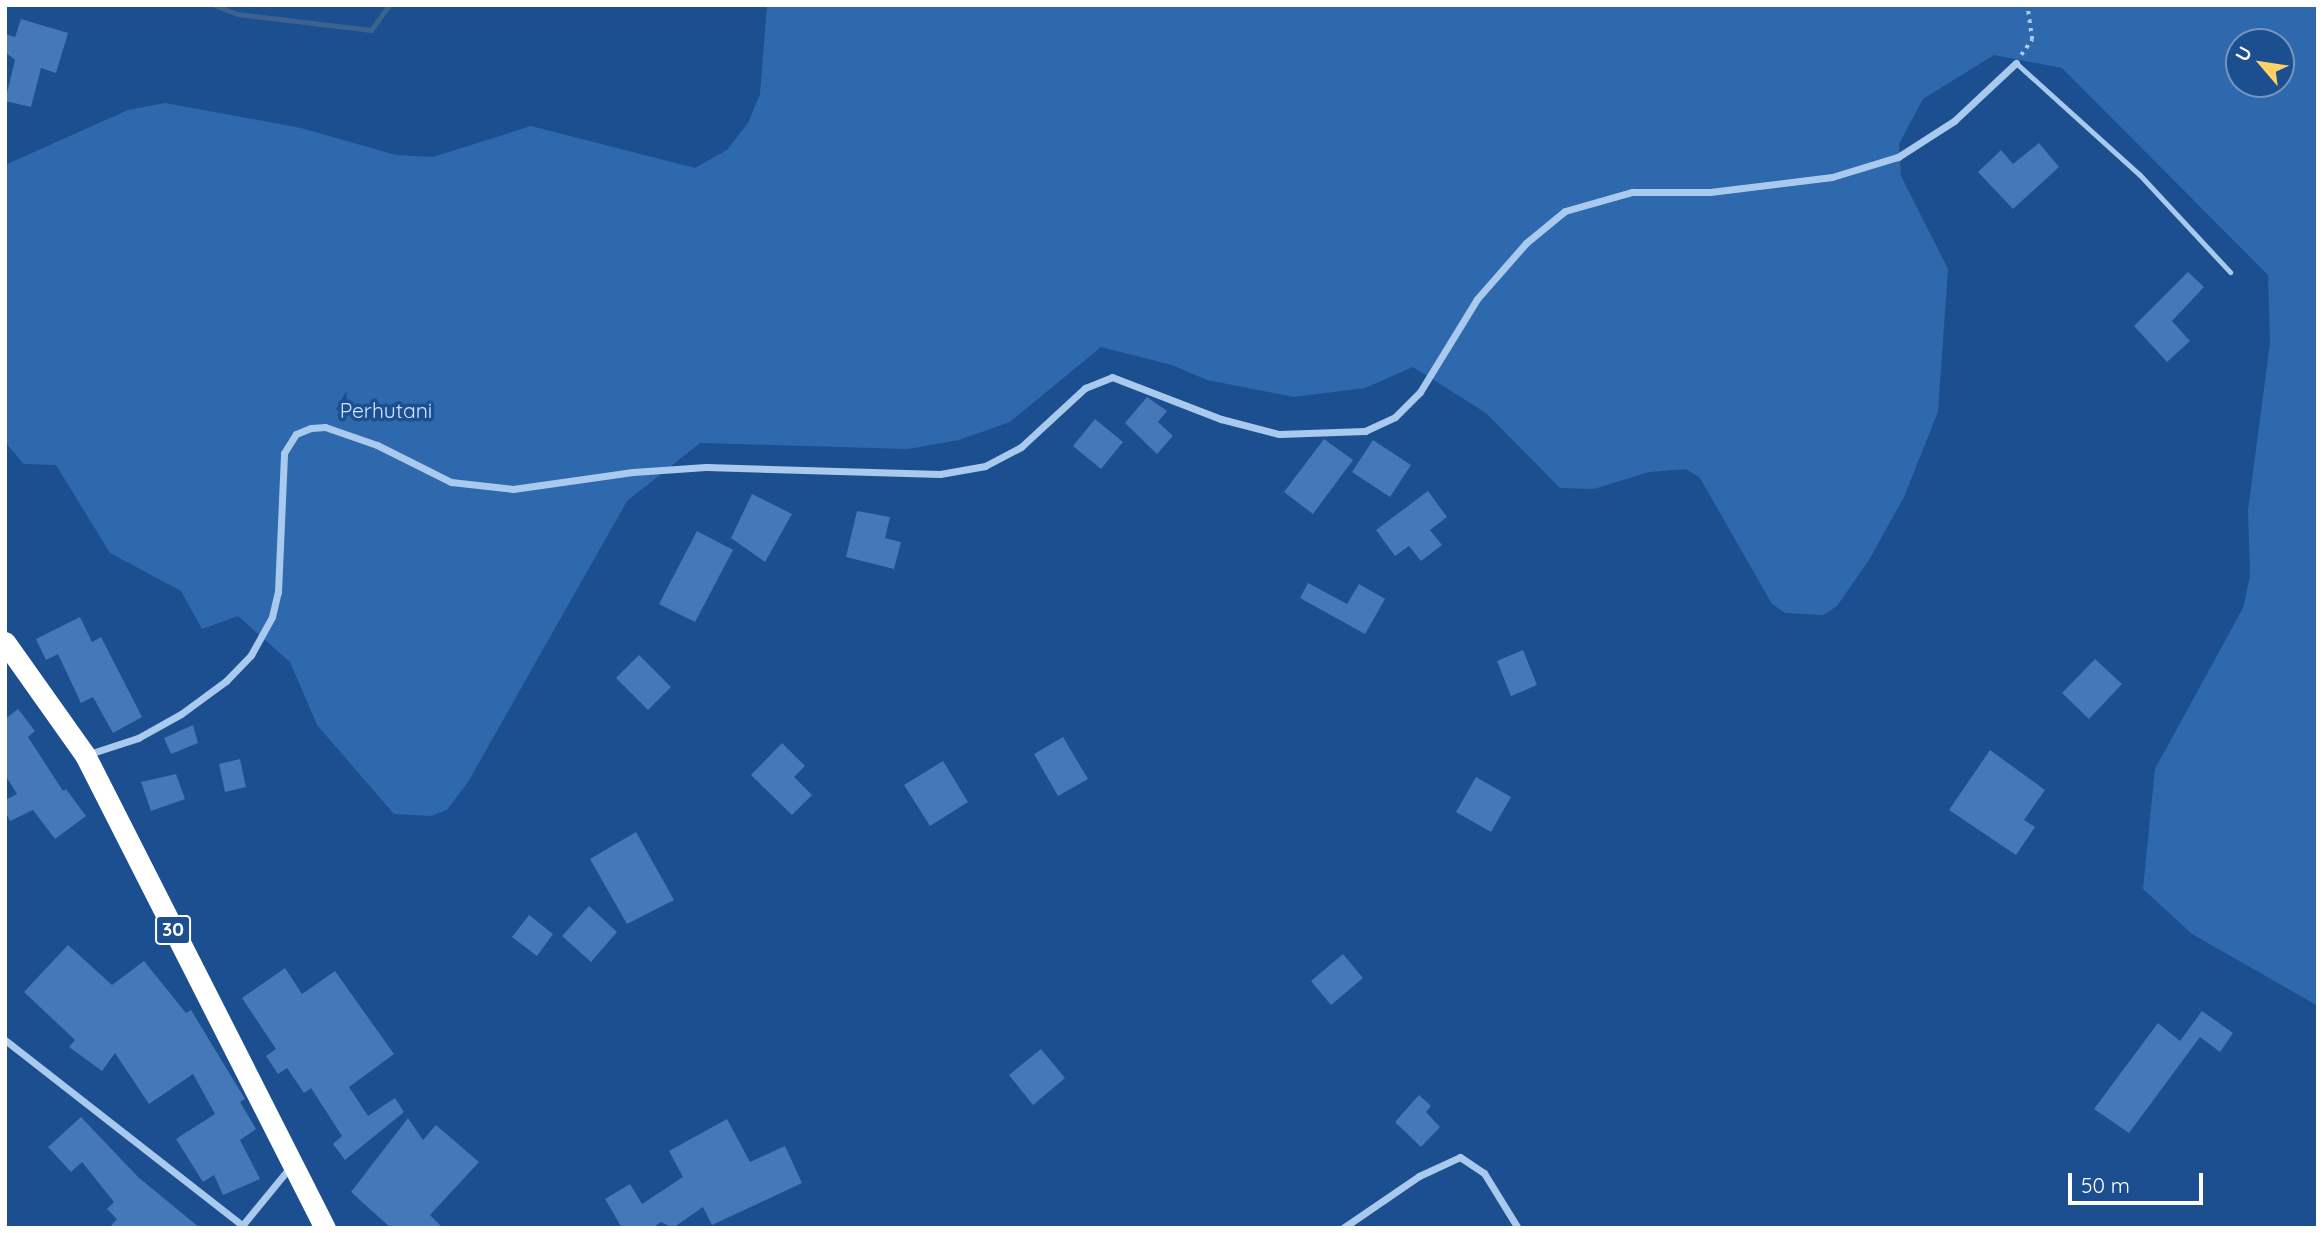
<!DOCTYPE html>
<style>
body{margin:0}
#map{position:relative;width:2323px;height:1233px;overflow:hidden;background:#1b4f8f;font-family:Quicksand,sans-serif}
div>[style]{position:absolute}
.green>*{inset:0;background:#2e69ad}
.stream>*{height:5px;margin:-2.5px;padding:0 2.5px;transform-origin:2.5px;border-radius:2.5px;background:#3c6290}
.building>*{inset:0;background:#4478b7}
.path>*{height:3.5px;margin-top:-1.75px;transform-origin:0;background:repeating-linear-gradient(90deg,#a9c9ee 0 3.5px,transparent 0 8.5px)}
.lane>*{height:5px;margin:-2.5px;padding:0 2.5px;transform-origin:2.5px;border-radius:2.5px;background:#a9c9ee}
.street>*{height:7px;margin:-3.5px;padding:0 3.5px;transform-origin:3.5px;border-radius:3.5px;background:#a9c9ee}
.highway>*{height:21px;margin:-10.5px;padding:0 10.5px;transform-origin:10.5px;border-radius:10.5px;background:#fff}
span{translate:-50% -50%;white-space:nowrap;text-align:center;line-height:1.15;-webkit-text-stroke:7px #1b4f8f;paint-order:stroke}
.shield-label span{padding:2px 5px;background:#1b4f8f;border:2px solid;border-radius:5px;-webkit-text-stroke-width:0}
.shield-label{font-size:19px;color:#fff;font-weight:700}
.park-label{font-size:21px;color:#cfe3fa}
.frame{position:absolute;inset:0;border:7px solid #fff;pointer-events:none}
.north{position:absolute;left:2225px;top:28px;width:70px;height:70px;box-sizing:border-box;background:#1b4f8f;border:2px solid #7695bc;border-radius:50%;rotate:299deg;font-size:19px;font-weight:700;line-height:28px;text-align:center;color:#fff}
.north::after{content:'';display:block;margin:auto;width:24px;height:32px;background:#ffd166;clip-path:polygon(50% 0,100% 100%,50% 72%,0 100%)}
.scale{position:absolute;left:2068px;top:1173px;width:135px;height:32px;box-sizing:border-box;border:4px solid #fff;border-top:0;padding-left:9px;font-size:21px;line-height:24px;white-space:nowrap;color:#fff;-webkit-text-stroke:5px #1b4f8f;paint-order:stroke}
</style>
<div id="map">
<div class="green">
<div style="clip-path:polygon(evenodd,767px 5px,2318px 5px,2318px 1006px,2192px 934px,2143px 889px,2155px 769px,2243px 608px,2250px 576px,2248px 510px,2270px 343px,2268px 275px,2062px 68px,1994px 55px,1923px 99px,1899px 144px,1901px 176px,1948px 269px,1938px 412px,1904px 497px,1869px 560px,1837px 606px,1823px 615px,1785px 613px,1772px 604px,1700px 478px,1686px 469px,1649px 472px,1594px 489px,1560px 488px,1486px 413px,1413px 367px,1365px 388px,1294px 397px,1207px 380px,1172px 365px,1101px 347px,1010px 422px,959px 440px,908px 449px,700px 443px,627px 501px,468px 782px,447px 810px,431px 816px,394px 814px,317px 725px,290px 662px,238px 616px,202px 629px,181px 591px,110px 553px,56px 465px,24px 464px,5px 442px,5px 165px,128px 110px,165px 103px,301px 128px,396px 155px,433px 157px,531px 126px,695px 168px,727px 150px,748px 123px,760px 94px,767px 5px,2239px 42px,2281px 42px,2281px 84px,2239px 84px,2239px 42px)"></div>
</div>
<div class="stream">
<div style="left:214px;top:5px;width:25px;rotate:21deg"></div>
<div style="left:237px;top:14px;width:135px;rotate:6.8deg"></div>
<div style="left:371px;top:30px;width:31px;rotate:-54deg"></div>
</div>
<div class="building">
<div style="clip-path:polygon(21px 19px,68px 33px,56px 73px,41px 68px,31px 107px,5px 101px,15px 60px,5px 52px,5px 34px,15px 37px)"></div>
<div style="clip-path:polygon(2039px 143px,2059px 167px,2013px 209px,1978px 172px,2001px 150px,2013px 164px)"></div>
<div style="clip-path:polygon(2188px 272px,2204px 287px,2172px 321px,2190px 341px,2167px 362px,2134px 326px)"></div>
<div style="clip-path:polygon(1147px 397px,1167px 411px,1158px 422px,1173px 436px,1157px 454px,1125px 423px)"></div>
<div style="clip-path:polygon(1095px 419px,1123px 442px,1101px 469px,1073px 446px)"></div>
<div style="clip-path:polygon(1324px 439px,1353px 460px,1313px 514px,1284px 492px)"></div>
<div style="clip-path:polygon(1373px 440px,1411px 465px,1390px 497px,1352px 472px)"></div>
<div style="clip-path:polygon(1428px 491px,1447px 517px,1430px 530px,1442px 545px,1421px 561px,1409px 546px,1395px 556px,1376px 530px)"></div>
<div style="clip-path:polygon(752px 494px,792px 514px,765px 562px,731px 538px)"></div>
<div style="clip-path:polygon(857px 511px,890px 517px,885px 538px,901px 542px,894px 569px,846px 557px)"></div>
<div style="clip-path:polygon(697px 531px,733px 550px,695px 622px,659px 604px)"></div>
<div style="clip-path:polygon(1308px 583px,1347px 604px,1359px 584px,1385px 599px,1365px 634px,1300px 598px)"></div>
<div style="clip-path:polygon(80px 617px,92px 642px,101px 637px,142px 717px,113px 733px,93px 697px,81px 703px,58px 654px,46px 660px,36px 639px)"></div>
<div style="clip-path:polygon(1523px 650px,1537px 685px,1511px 696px,1497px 661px)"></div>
<div style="clip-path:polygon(639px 655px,671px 687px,648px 710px,616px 678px)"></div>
<div style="clip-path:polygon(2095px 659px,2122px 684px,2089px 719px,2062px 693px)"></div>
<div style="clip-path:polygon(18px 709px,35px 731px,28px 737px,63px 791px,66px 789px,86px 816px,55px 839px,33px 810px,10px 821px,5px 811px,5px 800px,17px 794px,5px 775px,5px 719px)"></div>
<div style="clip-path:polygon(193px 725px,198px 743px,171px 754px,164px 738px)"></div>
<div style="clip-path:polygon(1063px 737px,1088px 779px,1058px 796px,1034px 754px)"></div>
<div style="clip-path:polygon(782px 743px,805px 766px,794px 777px,812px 795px,792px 815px,751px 775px)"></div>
<div style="clip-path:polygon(1990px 750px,2045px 790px,2024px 820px,2035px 827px,2016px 855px,1949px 810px)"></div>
<div style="clip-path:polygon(240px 759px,246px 787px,225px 792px,219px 764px)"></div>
<div style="clip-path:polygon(943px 761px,968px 802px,930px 826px,904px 785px)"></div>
<div style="clip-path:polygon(176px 774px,185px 799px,151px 811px,141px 782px)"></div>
<div style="clip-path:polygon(1476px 777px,1511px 797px,1491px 832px,1456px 812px)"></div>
<div style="clip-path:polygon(636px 832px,674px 900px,627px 924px,590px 859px)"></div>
<div style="clip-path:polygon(589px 906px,617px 932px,591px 962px,562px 936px)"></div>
<div style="clip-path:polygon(529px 915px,553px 934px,537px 956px,512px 937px)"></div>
<div style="clip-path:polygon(68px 945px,112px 985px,144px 961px,186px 1013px,191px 1010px,245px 1099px,240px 1102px,256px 1129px,240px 1140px,260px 1179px,223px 1195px,214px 1175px,203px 1182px,176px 1139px,215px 1114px,193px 1074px,149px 1104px,115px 1053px,102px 1071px,69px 1047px,75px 1040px,24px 992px)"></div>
<div style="clip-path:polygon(1343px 954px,1363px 978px,1331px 1005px,1311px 981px)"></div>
<div style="clip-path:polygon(285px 968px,302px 994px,335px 971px,394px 1054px,349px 1087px,368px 1116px,395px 1098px,404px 1112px,345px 1160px,333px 1144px,342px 1136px,311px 1088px,304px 1093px,287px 1068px,278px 1074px,266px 1056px,276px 1049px,242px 998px)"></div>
<div style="clip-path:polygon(2202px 1011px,2233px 1033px,2220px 1052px,2200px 1037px,2129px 1133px,2094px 1109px,2158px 1023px,2180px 1041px)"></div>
<div style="clip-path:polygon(1041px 1049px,1065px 1078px,1033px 1105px,1009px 1075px)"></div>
<div style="clip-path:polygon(1419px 1095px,1431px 1106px,1426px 1112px,1440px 1127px,1421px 1147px,1395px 1122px)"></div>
<div style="clip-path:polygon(81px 1117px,138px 1177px,200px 1228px,109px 1228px,117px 1219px,107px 1209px,114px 1202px,82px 1162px,71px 1172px,48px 1147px)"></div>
<div style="clip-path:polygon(408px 1118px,423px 1140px,436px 1125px,479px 1162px,430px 1215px,443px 1228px,391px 1228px,351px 1192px)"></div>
<div style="clip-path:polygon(727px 1119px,750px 1162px,785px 1146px,802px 1183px,712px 1225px,703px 1207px,673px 1228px,661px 1222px,652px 1228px,622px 1228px,605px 1199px,630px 1184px,642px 1204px,683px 1177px,669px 1151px)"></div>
</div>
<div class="path">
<div style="left:2021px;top:55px;width:19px;rotate:-54deg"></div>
<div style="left:2032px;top:40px;width:35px;rotate:-98deg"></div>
</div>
<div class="lane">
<div style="left:2016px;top:63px;width:166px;rotate:42.1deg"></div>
<div style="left:2139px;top:174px;width:134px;rotate:47.1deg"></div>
</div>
<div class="street">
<div style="left:89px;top:754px;width:52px;rotate:-18.1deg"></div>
<div style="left:138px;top:738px;width:49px;rotate:-29.2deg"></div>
<div style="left:181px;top:714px;width:56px;rotate:-36.3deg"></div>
<div style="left:226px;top:681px;width:36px;rotate:-46deg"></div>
<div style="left:251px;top:655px;width:43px;rotate:-61.1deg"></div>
<div style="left:272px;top:617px;width:26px;rotate:-77deg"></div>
<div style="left:278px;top:592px;width:139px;rotate:-87.5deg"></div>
<div style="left:284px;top:453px;width:22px;rotate:-58deg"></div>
<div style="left:296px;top:434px;width:16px;rotate:-22deg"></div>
<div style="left:311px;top:428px;width:14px;rotate:-4deg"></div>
<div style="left:325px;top:427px;width:55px;rotate:19.1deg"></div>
<div style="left:377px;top:445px;width:83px;rotate:26.6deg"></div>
<div style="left:451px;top:482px;width:62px;rotate:6.4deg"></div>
<div style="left:513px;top:489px;width:121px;rotate:-8.1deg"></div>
<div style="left:633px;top:472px;width:73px;rotate:-3.9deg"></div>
<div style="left:706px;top:467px;width:234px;rotate:1.7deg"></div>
<div style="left:940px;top:474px;width:46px;rotate:-10.1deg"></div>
<div style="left:985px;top:466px;width:41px;rotate:-27.8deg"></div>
<div style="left:1021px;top:447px;width:87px;rotate:-42.7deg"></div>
<div style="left:1085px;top:388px;width:29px;rotate:-22deg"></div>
<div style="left:1112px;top:377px;width:117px;rotate:21.1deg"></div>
<div style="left:1221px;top:419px;width:60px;rotate:14.5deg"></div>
<div style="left:1279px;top:434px;width:86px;rotate:-2deg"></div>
<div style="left:1365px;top:431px;width:33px;rotate:-25deg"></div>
<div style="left:1395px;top:417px;width:35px;rotate:-45deg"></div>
<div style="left:1420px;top:392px;width:109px;rotate:-58.5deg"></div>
<div style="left:1477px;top:299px;width:74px;rotate:-48.8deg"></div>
<div style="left:1526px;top:243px;width:50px;rotate:-39.4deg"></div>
<div style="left:1565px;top:211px;width:70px;rotate:-15.8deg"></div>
<div style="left:1632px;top:192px;width:78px"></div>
<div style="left:1710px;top:192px;width:123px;rotate:-7deg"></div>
<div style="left:1832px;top:177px;width:69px;rotate:-16.9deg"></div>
<div style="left:1898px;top:157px;width:67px;rotate:-32.7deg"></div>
<div style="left:1954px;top:121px;width:85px;rotate:-43.1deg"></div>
<div style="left:5px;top:1040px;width:301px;rotate:38deg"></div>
<div style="left:241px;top:1227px;width:79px;rotate:-50.7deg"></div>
<div style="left:1343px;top:1228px;width:92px;rotate:-34.4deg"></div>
<div style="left:1419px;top:1176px;width:45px;rotate:-24.9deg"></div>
<div style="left:1460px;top:1157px;width:29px;rotate:34deg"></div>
<div style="left:1484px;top:1173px;width:65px;rotate:58.3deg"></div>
</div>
<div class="highway">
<div style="left:5px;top:642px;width:138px;rotate:54.7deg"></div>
<div style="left:85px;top:755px;width:530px;rotate:63.1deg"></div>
</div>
<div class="shield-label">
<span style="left:173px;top:930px">30</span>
</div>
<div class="park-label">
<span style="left:386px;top:410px">Perhutani</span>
</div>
<div class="frame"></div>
<div class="north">U</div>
<div class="scale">50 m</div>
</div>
